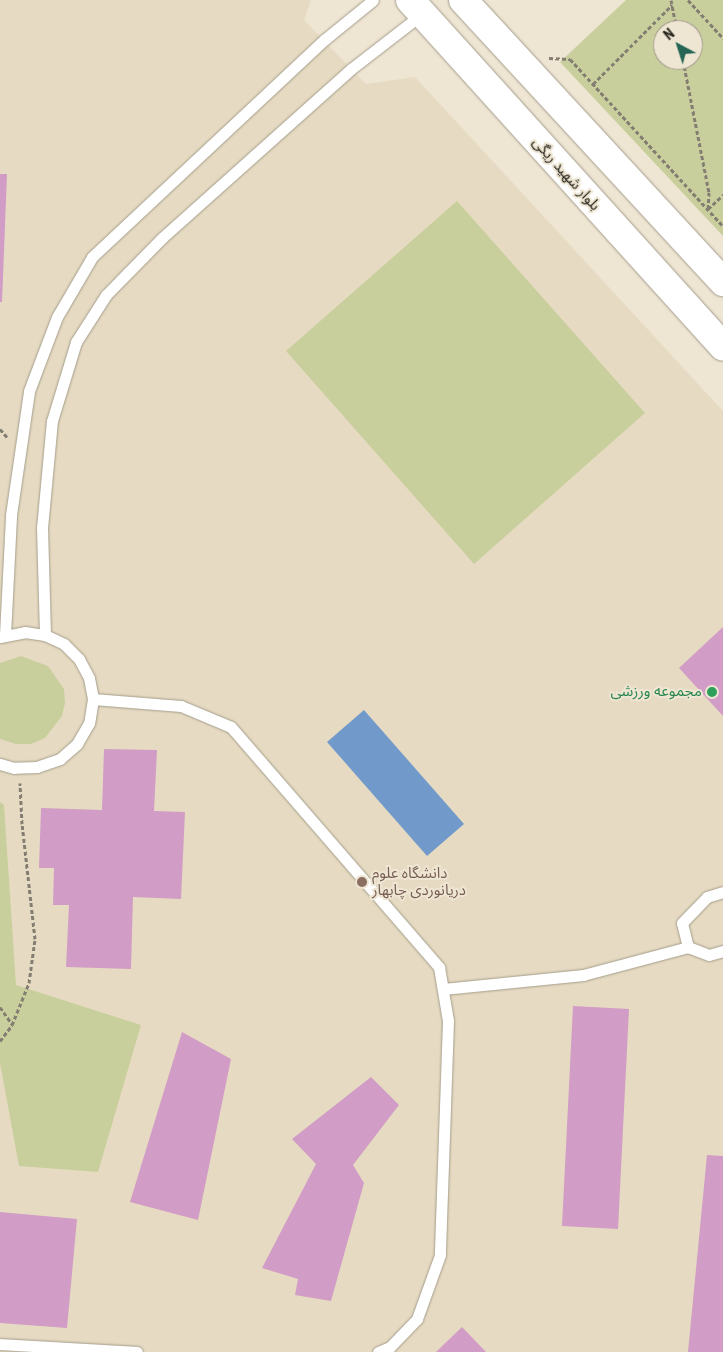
<!DOCTYPE html>
<meta charset="utf-8">
<style>
body{margin:0}
#map{position:relative;width:723px;height:1352px;overflow:hidden;background:#eee5d3;font-family:"Roboto Condensed","Noto Sans Arabic",sans-serif}
div>[style]{position:absolute}
.built>*{inset:0;background:#e6dbc2}
.green>*{inset:0;background:#c9cf9c}
.water>*{inset:0;background:#719aca}
.building>*{inset:0;background:#d19cc5}
.path>*{height:3px;margin-top:-1.5px;transform-origin:0;background:repeating-linear-gradient(90deg,#847e72 0 4px,transparent 0 6.5px)}
.roads{filter:drop-shadow(0 0 1px #a59d8c) drop-shadow(0 0 1px #a59d8c)}
.lane>*{height:11px;margin:-5.5px;padding:0 5.5px;transform-origin:5.5px;border-radius:5.5px;background:#fff}
.highway>*{height:28px;margin:-14px;padding:0 14px;transform-origin:14px;border-radius:14px;background:#fff}
.dots>*{width:14px;height:14px;translate:-50% -50%;box-sizing:border-box;border:2px solid #eee5d3;border-radius:50%}
span{translate:-50% -50%;white-space:nowrap;text-align:center;line-height:1.15;-webkit-text-stroke:4px #eee5d3;paint-order:stroke}
.street-label{font-size:15px;color:#25221b}
.leisure-label{font-size:15px;color:#27864d}
.right{translate:-100% -50%;text-align:right}
.education-label{font-size:15px;color:#785e54}
.left{translate:0 -50%;text-align:left}
.north{position:absolute;left:653px;top:20px;width:50px;height:50px;box-sizing:border-box;background:#eee5d3;border:1px solid #9e9789;border-radius:50%;rotate:320deg;font-size:14px;font-weight:700;line-height:20px;text-align:center;color:#25221b}
.north::after{content:'';display:block;margin:auto;width:18px;height:22px;background:#246553;clip-path:polygon(50% 0,100% 100%,50% 72%,0 100%)}
</style>
<div id="map">
<div class="built">
<div style="clip-path:polygon(0 0,311px 0,304px 20px,366px 84px,415px 77px,723px 411px,723px 1352px,0 1352px)"></div>
</div>
<div class="green">
<div style="clip-path:polygon(evenodd,626px 0,723px 0,723px 236px,560px 62px,626px 0,663px 30px,693px 30px,693px 60px,663px 60px,663px 30px)"></div>
<div style="clip-path:polygon(457px 201px,645px 413px,474px 564px,286px 351px)"></div>
<div style="clip-path:polygon(21px 656px,48px 666px,64px 689px,65px 703px,62px 716px,45px 738px,31px 744px,16px 744px,0 739px,0 663px)"></div>
<div style="clip-path:polygon(0 802px,4px 805px,16px 985px,141px 1025px,98px 1172px,19px 1166px,0 1063px)"></div>
</div>
<div class="water">
<div style="clip-path:polygon(364px 710px,464px 824px,427px 856px,327px 742px)"></div>
</div>
<div class="building">
<div style="clip-path:polygon(0 174px,7px 174px,2px 302px,0 302px)"></div>
<div style="clip-path:polygon(723px 627px,723px 716px,679px 668px)"></div>
<div style="clip-path:polygon(104px 749px,157px 750px,154px 811px,185px 812px,181px 899px,133px 897px,131px 969px,66px 967px,69px 905px,53px 905px,54px 868px,39px 868px,41px 808px,102px 810px)"></div>
<div style="clip-path:polygon(573px 1006px,629px 1009px,618px 1229px,562px 1226px)"></div>
<div style="clip-path:polygon(182px 1032px,231px 1059px,198px 1220px,130px 1202px)"></div>
<div style="clip-path:polygon(371px 1077px,399px 1105px,353px 1165px,364px 1183px,331px 1301px,295px 1295px,298px 1279px,262px 1268px,316px 1164px,292px 1139px)"></div>
<div style="clip-path:polygon(707px 1155px,723px 1156px,723px 1352px,688px 1352px)"></div>
<div style="clip-path:polygon(0 1212px,77px 1219px,67px 1328px,0 1323px)"></div>
<div style="clip-path:polygon(462px 1327px,486px 1352px,436px 1352px)"></div>
</div>
<div class="path">
<div style="left:671px;top:0;width:31px;rotate:79deg"></div>
<div style="left:688px;top:0;width:52px;rotate:47.4deg"></div>
<div style="left:549px;top:58px;width:21px;rotate:3deg"></div>
<div style="left:570px;top:59px;width:226px;rotate:47.5deg"></div>
<div style="left:683px;top:60px;width:135px;rotate:78.9deg"></div>
<div style="left:709px;top:192px;width:17px;rotate:93deg"></div>
<div style="left:593px;top:84px;width:112px;rotate:-45deg"></div>
<div style="left:708px;top:209px;width:21px;rotate:-43deg"></div>
<div style="left:0;top:429px;width:11px;rotate:49deg"></div>
<div style="left:0;top:1007px;width:21px;rotate:55deg"></div>
<div style="left:0;top:1041px;width:20px;rotate:-53deg"></div>
<div style="left:12px;top:1025px;width:45px;rotate:-68deg"></div>
<div style="left:29px;top:983px;width:44px;rotate:-82.2deg"></div>
<div style="left:35px;top:939px;width:116px;rotate:-96.4deg"></div>
<div style="left:22px;top:824px;width:41px;rotate:-92.8deg"></div>
</div>
<div class="roads">
<div class="lane">
<div style="left:5px;top:635px;width:120px;rotate:-87.1deg"></div>
<div style="left:11px;top:515px;width:125px;rotate:-81.7deg"></div>
<div style="left:29px;top:391px;width:79px;rotate:-69.3deg"></div>
<div style="left:57px;top:317px;width:69px;rotate:-59.7deg"></div>
<div style="left:92px;top:257px;width:318px;rotate:-43.1deg"></div>
<div style="left:324px;top:40px;width:63px;rotate:-39.2deg"></div>
<div style="left:45px;top:635px;width:107px;rotate:-91.6deg"></div>
<div style="left:42px;top:528px;width:107px;rotate:-84.7deg"></div>
<div style="left:52px;top:421px;width:83px;rotate:-73.1deg"></div>
<div style="left:76px;top:342px;width:56px;rotate:-57.4deg"></div>
<div style="left:106px;top:295px;width:81px;rotate:-45.5deg"></div>
<div style="left:163px;top:237px;width:252px;rotate:-41.8deg"></div>
<div style="left:351px;top:69px;width:90px;rotate:-37.8deg"></div>
<div style="left:0;top:637px;width:25px;rotate:-11deg"></div>
<div style="left:25px;top:632px;width:20px;rotate:9deg"></div>
<div style="left:45px;top:635px;width:21px;rotate:25deg"></div>
<div style="left:64px;top:644px;width:21px;rotate:45deg"></div>
<div style="left:79px;top:659px;width:21px;rotate:62deg"></div>
<div style="left:89px;top:678px;width:21px;rotate:79deg"></div>
<div style="left:93px;top:699px;width:24px;rotate:99deg"></div>
<div style="left:89px;top:723px;width:24px;rotate:120deg"></div>
<div style="left:77px;top:744px;width:23px;rotate:139deg"></div>
<div style="left:60px;top:759px;width:24px;rotate:161deg"></div>
<div style="left:37px;top:767px;width:23px;rotate:178deg"></div>
<div style="left:14px;top:768px;width:15px;rotate:-164deg"></div>
<div style="left:93px;top:699px;width:88px;rotate:4.5deg"></div>
<div style="left:181px;top:706px;width:54px;rotate:22.8deg"></div>
<div style="left:231px;top:727px;width:318px;rotate:49.1deg"></div>
<div style="left:439px;top:967px;width:55px;rotate:80.5deg"></div>
<div style="left:448px;top:1021px;width:234px;rotate:92deg"></div>
<div style="left:440px;top:1255px;width:68px;rotate:109.8deg"></div>
<div style="left:417px;top:1319px;width:39px;rotate:134deg"></div>
<div style="left:390px;top:1347px;width:13px;rotate:157deg"></div>
<div style="left:723px;top:892px;width:17px;rotate:163deg"></div>
<div style="left:707px;top:897px;width:36px;rotate:134deg"></div>
<div style="left:682px;top:923px;width:25px;rotate:76deg"></div>
<div style="left:688px;top:947px;width:22px;rotate:21deg"></div>
<div style="left:709px;top:955px;width:15px;rotate:-16deg"></div>
<div style="left:443px;top:989px;width:141px;rotate:-5.7deg"></div>
<div style="left:583px;top:975px;width:109px;rotate:-14.9deg"></div>
<div style="left:0;top:1344px;width:137px;rotate:3.3deg"></div>
</div>
<div class="highway">
<div style="left:410px;top:0;width:467px;rotate:47.9deg"></div>
<div style="left:463px;top:0;width:384px;rotate:47.3deg"></div>
</div>
</div>
<div class="dots">
<div style="left:712px;top:692px;background:#2e9e5b"></div>
<div style="left:362px;top:882px;background:#8d6e63"></div>
</div>
<div class="street-label">
<span style="left:566px;top:174px;rotate:48deg">بلوار شهید ریگی</span>
</div>
<div class="leisure-label">
<span class="right" style="left:702px;top:692px">مجموعه ورزشی</span>
</div>
<div class="education-label">
<span class="left" style="left:372px;top:882px">دانشگاه علوم<br>دریانوردی چابهار</span>
</div>
<div class="north">N</div>
</div>
